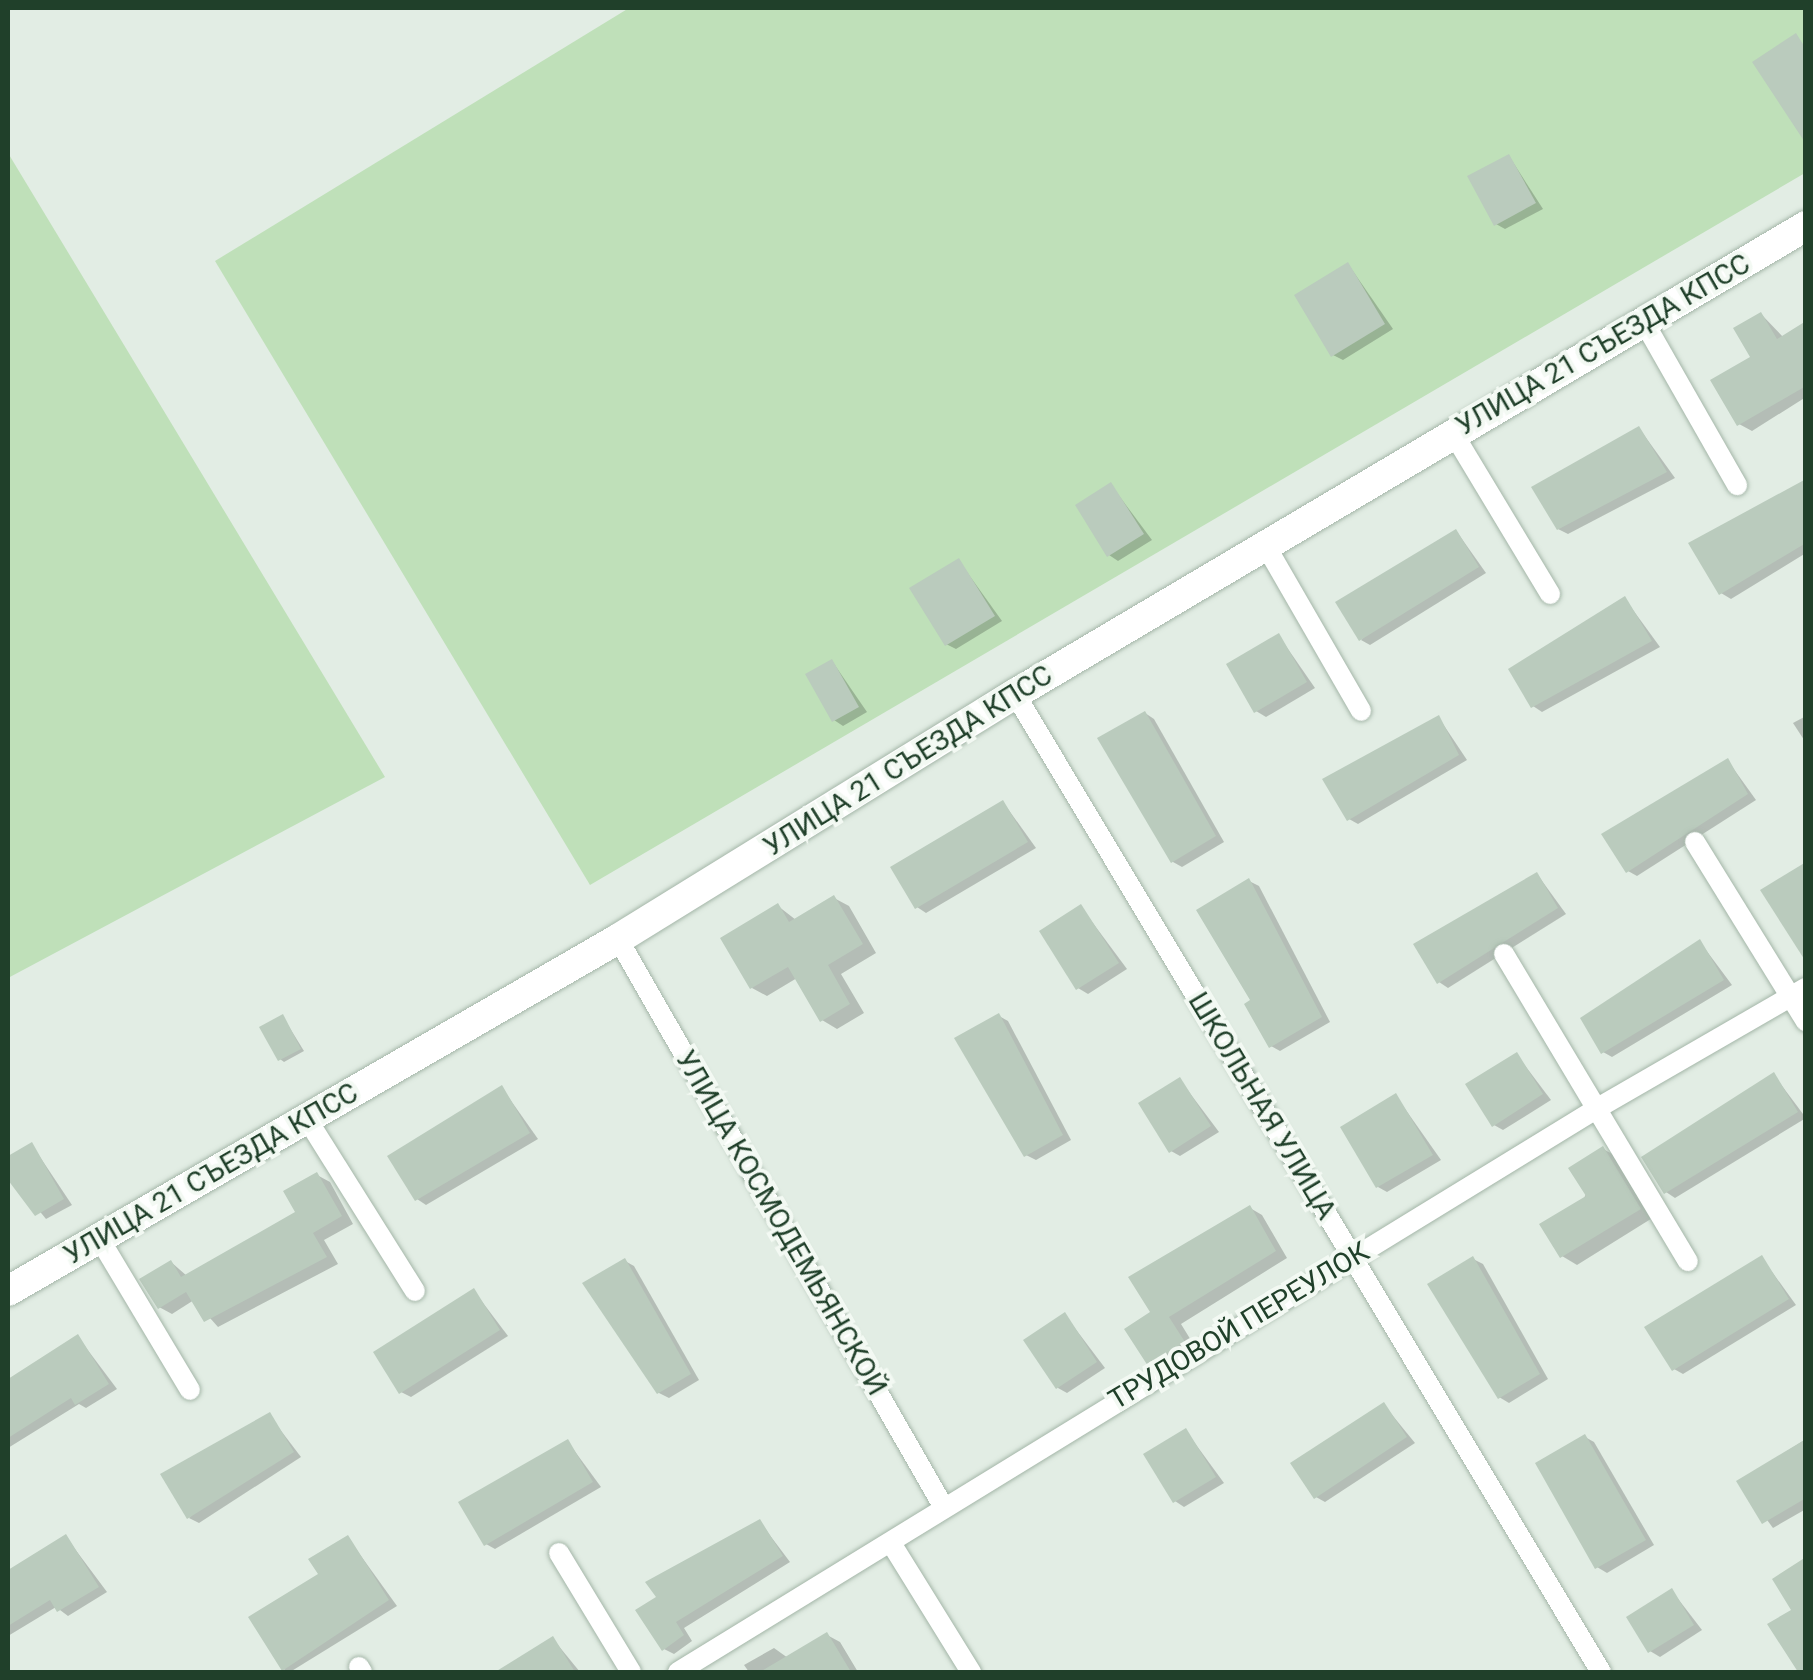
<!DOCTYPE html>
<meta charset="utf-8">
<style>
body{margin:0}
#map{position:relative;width:1813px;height:1680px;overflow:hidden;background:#e2ede4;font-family:Roboto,sans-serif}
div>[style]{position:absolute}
.green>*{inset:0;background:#bfe0b9}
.shadow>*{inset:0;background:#0003}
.building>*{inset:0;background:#bacbbd}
.roads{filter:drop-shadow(0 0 2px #a4b6a8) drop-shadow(0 0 2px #a4b6a8)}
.service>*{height:20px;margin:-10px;padding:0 10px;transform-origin:10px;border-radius:10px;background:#fff}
.minor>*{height:30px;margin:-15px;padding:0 15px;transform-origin:15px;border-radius:15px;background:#fff}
span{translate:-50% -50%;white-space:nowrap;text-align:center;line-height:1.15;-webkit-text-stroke:8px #f3f9f3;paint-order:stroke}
.street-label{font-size:28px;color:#20402a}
.frame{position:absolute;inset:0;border:10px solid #20402a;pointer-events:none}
</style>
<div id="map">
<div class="green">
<div style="clip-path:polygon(629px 8px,1805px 8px,1805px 173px,590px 885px,215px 261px)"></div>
<div style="clip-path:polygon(8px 153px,385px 777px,8px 978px)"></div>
</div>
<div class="shadow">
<div style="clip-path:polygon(1509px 156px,1543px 209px,1505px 229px,1496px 224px)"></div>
<div style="clip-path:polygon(1348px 264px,1393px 329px,1343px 360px,1333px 355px)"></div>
<div style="clip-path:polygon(1761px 314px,1784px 338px,1806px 324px,1806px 397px,1752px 431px,1739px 424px)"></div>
<div style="clip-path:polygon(1639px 428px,1675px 478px,1568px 534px,1558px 529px)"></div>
<div style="clip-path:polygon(1806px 482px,1806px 553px,1731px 599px,1721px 593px)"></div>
<div style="clip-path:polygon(1111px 485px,1152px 540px,1118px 561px,1109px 555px)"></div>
<div style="clip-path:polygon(1457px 532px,1486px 573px,1370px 645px,1361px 640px)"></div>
<div style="clip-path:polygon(959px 561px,1002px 621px,956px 649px,946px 644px)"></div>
<div style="clip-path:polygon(1625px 599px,1660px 647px,1542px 712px,1533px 706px)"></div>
<div style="clip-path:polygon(1279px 636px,1315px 688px,1266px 717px,1256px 711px)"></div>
<div style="clip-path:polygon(832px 661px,867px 712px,843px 726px,834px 720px)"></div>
<div style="clip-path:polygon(1145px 713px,1154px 719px,1224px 842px,1182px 867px,1173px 862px)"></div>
<div style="clip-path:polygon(1806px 716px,1806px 743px,1793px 723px)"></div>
<div style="clip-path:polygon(1439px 718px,1467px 760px,1358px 824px,1349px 819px)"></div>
<div style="clip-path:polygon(1728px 761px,1756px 800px,1637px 876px,1628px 871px)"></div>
<div style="clip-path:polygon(1003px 802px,1036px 848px,926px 913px,917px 907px)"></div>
<div style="clip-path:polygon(1537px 874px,1566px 914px,1448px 988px,1439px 982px)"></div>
<div style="clip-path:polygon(1249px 881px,1259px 886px,1330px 1022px,1280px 1051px,1271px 1046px,1253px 1001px)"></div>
<div style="clip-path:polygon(834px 898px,849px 906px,876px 953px,841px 974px,864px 1013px,837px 1029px,822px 1020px,797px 978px,767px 996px,752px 988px,778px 906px,796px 920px)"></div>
<div style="clip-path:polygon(1081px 907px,1127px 969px,1088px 994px,1078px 988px)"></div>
<div style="clip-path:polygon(1700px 942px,1732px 985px,1612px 1057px,1603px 1052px,1652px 979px,1649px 973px)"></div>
<div style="clip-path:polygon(999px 1016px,1008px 1021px,1071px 1140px,1036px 1160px,1026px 1155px)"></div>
<div style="clip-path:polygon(283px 1017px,304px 1051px,284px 1062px,280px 1059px)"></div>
<div style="clip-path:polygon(1517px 1055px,1551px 1100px,1503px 1130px,1494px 1125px)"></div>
<div style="clip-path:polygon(1774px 1075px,1806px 1118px,1675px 1198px,1666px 1192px)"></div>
<div style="clip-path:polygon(1180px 1080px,1219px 1132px,1180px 1156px,1171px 1151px)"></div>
<div style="clip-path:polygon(502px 1088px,538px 1139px,426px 1205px,417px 1199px)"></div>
<div style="clip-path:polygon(1396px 1096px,1441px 1160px,1387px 1192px,1378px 1187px)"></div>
<div style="clip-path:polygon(32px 1145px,72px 1205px,46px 1219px,8px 1172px,8px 1159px)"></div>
<div style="clip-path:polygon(1603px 1149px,1618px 1157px,1654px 1217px,1577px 1265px,1562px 1256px)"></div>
<div style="clip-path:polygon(317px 1175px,330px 1182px,353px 1224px,324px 1240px,338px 1264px,218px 1327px,194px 1300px,172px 1314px,159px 1307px,171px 1262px,187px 1276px,298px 1213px)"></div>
<div style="clip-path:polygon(1250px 1208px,1262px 1215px,1287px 1258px,1181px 1324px,1197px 1350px,1162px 1372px,1149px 1364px,1154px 1313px)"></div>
<div style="clip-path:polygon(1762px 1258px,1796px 1305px,1683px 1374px,1674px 1369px)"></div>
<div style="clip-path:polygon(1473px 1259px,1483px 1264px,1548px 1379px,1509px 1403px,1499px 1397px)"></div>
<div style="clip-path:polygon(625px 1261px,634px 1266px,699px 1380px,669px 1398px,659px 1393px)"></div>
<div style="clip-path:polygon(474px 1291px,508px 1336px,411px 1397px,401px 1392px)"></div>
<div style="clip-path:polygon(1065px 1315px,1105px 1368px,1067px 1393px,1058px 1388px)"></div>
<div style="clip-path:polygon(78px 1337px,117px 1389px,86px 1408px,79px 1404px,8px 1448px,8px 1382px)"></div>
<div style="clip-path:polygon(1384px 1405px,1415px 1443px,1325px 1502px,1316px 1497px)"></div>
<div style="clip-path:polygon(269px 1415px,301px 1457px,199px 1523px,189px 1518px)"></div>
<div style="clip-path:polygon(1186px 1431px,1224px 1483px,1184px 1507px,1175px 1501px)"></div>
<div style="clip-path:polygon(1585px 1437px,1594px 1442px,1654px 1545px,1607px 1573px,1597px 1567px)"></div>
<div style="clip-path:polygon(1806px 1439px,1806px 1509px,1773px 1528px,1739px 1482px)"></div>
<div style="clip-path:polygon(568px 1442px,601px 1487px,495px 1549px,486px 1544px)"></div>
<div style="clip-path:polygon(760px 1522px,790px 1562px,684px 1628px,692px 1641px,674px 1654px,664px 1649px,659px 1597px,649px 1582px)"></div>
<div style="clip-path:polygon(66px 1537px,107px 1592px,68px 1616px,56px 1607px,8px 1636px,8px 1571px)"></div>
<div style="clip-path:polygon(348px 1538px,397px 1606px,290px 1672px,283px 1669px,321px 1575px)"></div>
<div style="clip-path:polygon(1672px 1591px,1702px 1630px,1660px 1657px,1650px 1651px)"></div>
<div style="clip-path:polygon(827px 1635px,840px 1642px,858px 1672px,749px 1672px,744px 1665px,774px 1648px,788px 1658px)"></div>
<div style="clip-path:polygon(553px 1639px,580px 1672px,501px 1672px)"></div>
</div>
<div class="building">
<div style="clip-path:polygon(1796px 33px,1806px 49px,1806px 144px,1752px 62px)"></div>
<div style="clip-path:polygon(1509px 154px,1536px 203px,1494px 226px,1467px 176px)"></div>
<div style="clip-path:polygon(1348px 262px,1385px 324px,1331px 357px,1294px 295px)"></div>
<div style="clip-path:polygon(1761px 312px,1777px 339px,1806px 321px,1806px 386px,1737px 426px,1710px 380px,1750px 357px,1733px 328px)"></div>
<div style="clip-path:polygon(1639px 426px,1667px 472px,1557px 530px,1531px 487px)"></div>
<div style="clip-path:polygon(1806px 479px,1806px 543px,1719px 595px,1688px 543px)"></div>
<div style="clip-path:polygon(1111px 482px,1144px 534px,1107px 557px,1075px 505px)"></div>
<div style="clip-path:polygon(1456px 529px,1479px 567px,1359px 641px,1335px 602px)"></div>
<div style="clip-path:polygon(959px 558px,995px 616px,945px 646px,909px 588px)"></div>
<div style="clip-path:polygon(1625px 596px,1652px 641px,1531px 708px,1508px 669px)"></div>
<div style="clip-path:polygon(1279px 633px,1307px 682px,1254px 713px,1226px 664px)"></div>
<div style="clip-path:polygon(832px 659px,859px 707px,832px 722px,805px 674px)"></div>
<div style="clip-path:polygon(1145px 711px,1216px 836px,1171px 863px,1097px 738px)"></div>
<div style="clip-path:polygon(1439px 715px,1459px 755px,1347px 821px,1322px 779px)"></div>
<div style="clip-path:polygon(1728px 758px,1748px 794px,1626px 873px,1601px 834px)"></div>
<div style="clip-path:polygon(1003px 800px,1028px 842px,915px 909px,890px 867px)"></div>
<div style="clip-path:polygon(1806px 862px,1806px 962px,1760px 890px)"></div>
<div style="clip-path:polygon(1537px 872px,1558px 908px,1437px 984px,1413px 944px)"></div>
<div style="clip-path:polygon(1249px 878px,1322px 1017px,1269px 1048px,1244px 1004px,1250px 1000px,1196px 910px)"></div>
<div style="clip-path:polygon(834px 895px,863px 944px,828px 965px,850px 1004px,820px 1022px,788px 967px,750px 989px,720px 938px,778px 903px,789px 922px)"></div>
<div style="clip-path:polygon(1081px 904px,1119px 963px,1076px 990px,1039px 931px)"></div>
<div style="clip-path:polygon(1700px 939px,1724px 980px,1601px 1054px,1580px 1018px)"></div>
<div style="clip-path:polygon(999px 1013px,1063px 1135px,1024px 1157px,954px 1038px)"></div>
<div style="clip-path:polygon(283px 1014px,301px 1049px,278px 1061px,259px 1027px)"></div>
<div style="clip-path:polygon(1517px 1052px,1543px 1094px,1492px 1127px,1465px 1084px)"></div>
<div style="clip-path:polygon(1774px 1072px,1798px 1112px,1664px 1194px,1641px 1157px)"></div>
<div style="clip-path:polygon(1180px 1077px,1211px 1126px,1169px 1153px,1138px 1103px)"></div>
<div style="clip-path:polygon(502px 1085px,530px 1133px,415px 1201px,387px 1156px)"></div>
<div style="clip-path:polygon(1396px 1093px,1433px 1155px,1376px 1188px,1340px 1127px)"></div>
<div style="clip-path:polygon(32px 1142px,64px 1199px,35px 1216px,8px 1180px,8px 1156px)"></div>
<div style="clip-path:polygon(1603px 1146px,1641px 1209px,1560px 1258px,1539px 1224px,1586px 1196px,1568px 1168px)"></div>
<div style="clip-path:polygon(317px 1172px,342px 1216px,313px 1233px,327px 1257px,204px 1322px,186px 1292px,158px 1309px,139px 1279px,171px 1260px,181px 1277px,295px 1212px,283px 1191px)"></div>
<div style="clip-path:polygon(1250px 1205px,1276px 1251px,1169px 1317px,1185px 1342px,1148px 1366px,1124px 1329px,1150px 1312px,1128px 1277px)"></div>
<div style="clip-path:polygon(1762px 1255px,1789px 1299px,1672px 1371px,1644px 1327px)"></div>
<div style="clip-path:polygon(1473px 1256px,1540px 1374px,1498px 1399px,1427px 1284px)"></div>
<div style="clip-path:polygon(625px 1258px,691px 1374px,657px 1394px,582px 1283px)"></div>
<div style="clip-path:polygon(474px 1288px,500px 1330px,399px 1394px,373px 1352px)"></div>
<div style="clip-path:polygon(1065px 1312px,1097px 1362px,1056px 1389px,1023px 1340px)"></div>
<div style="clip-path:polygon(78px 1334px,109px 1384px,75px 1405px,71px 1398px,8px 1438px,8px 1379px)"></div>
<div style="clip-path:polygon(1384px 1402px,1407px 1437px,1314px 1499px,1290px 1463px)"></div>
<div style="clip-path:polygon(270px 1412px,294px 1452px,187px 1519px,160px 1474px)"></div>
<div style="clip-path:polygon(1186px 1428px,1216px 1477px,1173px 1503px,1143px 1454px)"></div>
<div style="clip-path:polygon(1585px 1434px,1646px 1540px,1595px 1569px,1535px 1463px)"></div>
<div style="clip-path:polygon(568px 1439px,593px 1482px,484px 1546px,458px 1502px)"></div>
<div style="clip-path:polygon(1806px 1439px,1806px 1498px,1762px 1524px,1736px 1481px)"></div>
<div style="clip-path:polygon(760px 1519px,783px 1556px,676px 1622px,684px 1635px,662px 1651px,635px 1610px,656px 1597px,645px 1582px)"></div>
<div style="clip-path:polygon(66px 1534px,99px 1587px,57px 1612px,50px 1600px,8px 1626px,8px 1570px)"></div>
<div style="clip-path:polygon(348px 1535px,389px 1600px,282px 1671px,248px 1617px,318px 1574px,308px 1559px)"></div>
<div style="clip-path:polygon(1806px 1557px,1806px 1672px,1798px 1672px,1767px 1624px,1791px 1610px,1772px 1579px)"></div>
<div style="clip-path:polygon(1672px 1588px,1694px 1625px,1648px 1653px,1626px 1617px)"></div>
<div style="clip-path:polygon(827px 1632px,851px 1672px,760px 1672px)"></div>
<div style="clip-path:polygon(553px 1636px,575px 1672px,495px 1672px)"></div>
</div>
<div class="roads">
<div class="service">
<div style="left:1644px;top:322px;width:188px;rotate:60.3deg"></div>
<div style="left:1453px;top:433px;width:188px;rotate:58.9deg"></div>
<div style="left:1267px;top:548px;width:188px;rotate:60deg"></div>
<div style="left:1015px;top:694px;width:1140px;rotate:59.07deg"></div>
<div style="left:1695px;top:842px;width:211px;rotate:58.3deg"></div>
<div style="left:618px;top:939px;width:654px;rotate:60.18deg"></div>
<div style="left:1504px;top:954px;width:358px;rotate:59.1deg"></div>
<div style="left:307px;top:1119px;width:203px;rotate:57.9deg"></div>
<div style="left:99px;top:1238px;width:177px;rotate:59.1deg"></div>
<div style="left:891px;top:1543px;width:152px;rotate:58.2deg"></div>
<div style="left:559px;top:1553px;width:139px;rotate:58.8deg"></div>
<div style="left:359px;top:1667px;width:6px;rotate:59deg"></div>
<div style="left:678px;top:1672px;width:1077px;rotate:-31.52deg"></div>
<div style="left:1596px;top:1109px;width:242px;rotate:-30deg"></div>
</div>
<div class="minor">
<div style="left:8px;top:1291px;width:704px;rotate:-29.99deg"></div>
<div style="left:618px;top:939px;width:467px;rotate:-31.7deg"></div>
<div style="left:1015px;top:694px;width:919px;rotate:-30.61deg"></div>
</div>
</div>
<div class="street-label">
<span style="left:1603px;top:345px;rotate:-30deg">УЛИЦА 21 СЪЕЗДА КПСС</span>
<span style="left:908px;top:761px;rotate:-32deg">УЛИЦА 21 СЪЕЗДА КПСС</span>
<span style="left:1262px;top:1106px;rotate:59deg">ШКОЛЬНАЯ УЛИЦА</span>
<span style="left:211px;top:1174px;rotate:-30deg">УЛИЦА 21 СЪЕЗДА КПСС</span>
<span style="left:781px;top:1223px;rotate:60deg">УЛИЦА КОСМОДЕМЬЯНСКОЙ</span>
<span style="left:1239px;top:1326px;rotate:-31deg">ТРУДОВОЙ ПЕРЕУЛОК</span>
</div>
<div class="frame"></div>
</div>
